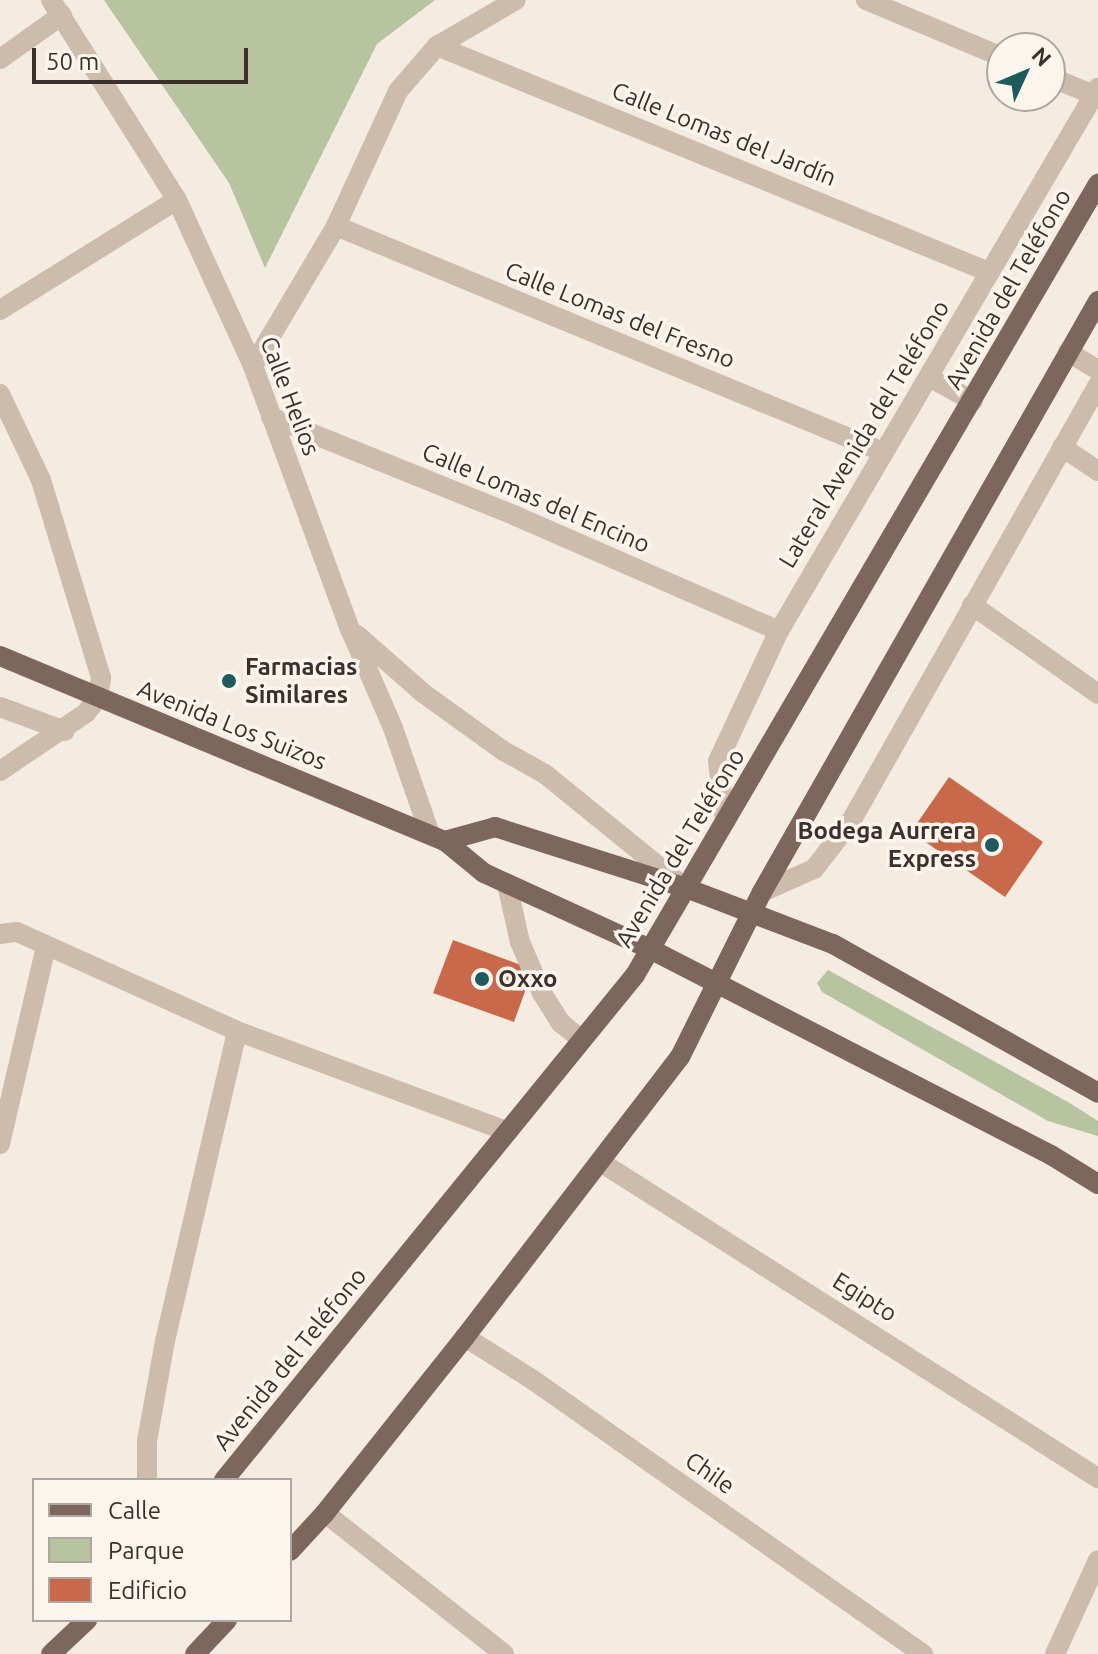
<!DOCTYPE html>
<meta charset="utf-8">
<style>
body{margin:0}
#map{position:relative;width:1098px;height:1654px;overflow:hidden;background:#f4ebe1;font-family:Ubuntu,sans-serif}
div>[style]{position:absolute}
.green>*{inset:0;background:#b8c4a0}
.building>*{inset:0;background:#c8694b}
.minor>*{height:20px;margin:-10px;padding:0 10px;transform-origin:10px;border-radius:10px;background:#cdbbac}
.major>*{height:20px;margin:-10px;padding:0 10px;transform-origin:10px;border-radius:10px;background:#7d675c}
.dots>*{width:22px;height:22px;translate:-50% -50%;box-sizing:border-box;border:4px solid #fbf5ee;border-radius:50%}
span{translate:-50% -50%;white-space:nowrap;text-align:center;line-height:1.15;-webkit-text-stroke:7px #fbf5ee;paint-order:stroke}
.street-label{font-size:24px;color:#3b302b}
.poi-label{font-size:24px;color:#3b302b;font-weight:700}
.left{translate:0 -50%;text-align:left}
.right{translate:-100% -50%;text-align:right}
.legend{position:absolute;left:32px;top:1478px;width:260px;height:144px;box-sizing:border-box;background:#fbf5ee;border:2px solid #aea6a0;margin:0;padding:10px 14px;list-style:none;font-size:24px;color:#3b302b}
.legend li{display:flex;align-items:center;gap:16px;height:40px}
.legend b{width:40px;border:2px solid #aea6a0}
.north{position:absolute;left:986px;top:32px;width:80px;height:80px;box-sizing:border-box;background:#fbf5ee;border:2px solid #aea6a0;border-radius:50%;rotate:46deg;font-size:22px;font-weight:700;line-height:32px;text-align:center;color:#3b302b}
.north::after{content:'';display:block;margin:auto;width:28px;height:36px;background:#1f5a5e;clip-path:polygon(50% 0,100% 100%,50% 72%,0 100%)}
.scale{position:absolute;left:32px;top:48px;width:216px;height:36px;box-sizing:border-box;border:4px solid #3b302b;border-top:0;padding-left:10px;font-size:24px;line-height:28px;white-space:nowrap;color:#3b302b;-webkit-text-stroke:6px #fbf5ee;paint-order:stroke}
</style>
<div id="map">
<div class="green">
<div style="clip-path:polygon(104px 0,435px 0,377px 44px,265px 268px,229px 183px)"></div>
<div style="clip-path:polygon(828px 970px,1068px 1102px,1098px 1121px,1098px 1136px,1048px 1121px,822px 992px,817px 983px)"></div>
</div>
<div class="building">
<div style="clip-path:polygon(949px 777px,1043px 842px,1005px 897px,911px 832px)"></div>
<div style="clip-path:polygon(453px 940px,521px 965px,528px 983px,514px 1022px,433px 993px)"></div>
</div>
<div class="minor">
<div style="left:51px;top:0;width:236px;rotate:57.8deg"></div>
<div style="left:177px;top:200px;width:183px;rotate:65.4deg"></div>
<div style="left:253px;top:366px;width:280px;rotate:69.8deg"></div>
<div style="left:350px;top:629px;width:108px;rotate:66.5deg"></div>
<div style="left:393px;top:728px;width:112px;rotate:70.8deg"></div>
<div style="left:866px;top:0;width:147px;rotate:22.7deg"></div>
<div style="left:437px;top:46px;width:596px;rotate:22.27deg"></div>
<div style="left:0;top:59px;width:76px;rotate:-35.4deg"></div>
<div style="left:1050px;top:77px;width:48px;rotate:22.2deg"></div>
<div style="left:336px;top:226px;width:592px;rotate:22.45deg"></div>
<div style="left:0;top:310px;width:208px;rotate:-31.9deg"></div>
<div style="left:1068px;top:352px;width:35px;rotate:31deg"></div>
<div style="left:253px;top:366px;width:163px;rotate:-59.3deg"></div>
<div style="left:336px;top:226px;width:149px;rotate:-65.3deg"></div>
<div style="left:398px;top:91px;width:60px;rotate:-49.1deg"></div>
<div style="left:437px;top:46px;width:91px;rotate:-30.2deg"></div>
<div style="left:929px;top:377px;width:50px;rotate:28.6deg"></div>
<div style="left:0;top:394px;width:95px;rotate:64.5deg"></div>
<div style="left:41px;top:480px;width:207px;rotate:73.1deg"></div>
<div style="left:101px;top:678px;width:20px;rotate:99deg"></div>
<div style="left:98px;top:698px;width:19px;rotate:129deg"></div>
<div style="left:86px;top:713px;width:104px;rotate:146deg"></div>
<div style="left:271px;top:417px;width:264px;rotate:22deg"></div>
<div style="left:516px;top:516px;width:287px;rotate:23.6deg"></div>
<div style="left:1062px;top:447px;width:43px;rotate:33.7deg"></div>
<div style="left:972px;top:605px;width:154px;rotate:35.2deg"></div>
<div style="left:357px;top:635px;width:88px;rotate:41.3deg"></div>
<div style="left:423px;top:693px;width:97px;rotate:35.8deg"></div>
<div style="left:502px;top:750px;width:49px;rotate:29.2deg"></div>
<div style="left:545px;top:774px;width:178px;rotate:39.1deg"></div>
<div style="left:0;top:707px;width:69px;rotate:20.3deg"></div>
<div style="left:725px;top:822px;width:61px;rotate:-96.5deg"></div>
<div style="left:718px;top:761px;width:144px;rotate:-64.9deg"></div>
<div style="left:779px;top:631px;width:630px;rotate:-59.57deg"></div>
<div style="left:507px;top:884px;width:59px;rotate:77.4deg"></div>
<div style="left:520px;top:942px;width:56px;rotate:66.7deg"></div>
<div style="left:542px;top:993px;width:36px;rotate:58deg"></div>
<div style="left:561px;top:1023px;width:27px;rotate:39deg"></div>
<div style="left:762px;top:892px;width:57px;rotate:-23.9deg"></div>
<div style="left:814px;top:869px;width:58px;rotate:-52deg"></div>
<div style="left:850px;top:823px;width:503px;rotate:-60.48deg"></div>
<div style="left:0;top:934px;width:17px;rotate:-7deg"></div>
<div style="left:17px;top:932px;width:241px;rotate:24.2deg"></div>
<div style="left:237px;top:1031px;width:289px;rotate:20.4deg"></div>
<div style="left:0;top:1144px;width:202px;rotate:-76.9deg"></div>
<div style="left:602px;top:1163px;width:588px;rotate:32.42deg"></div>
<div style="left:465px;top:1337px;width:80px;rotate:32.3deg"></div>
<div style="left:533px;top:1380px;width:477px;rotate:35.1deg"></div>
<div style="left:147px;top:1480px;width:39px;rotate:-90deg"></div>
<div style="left:147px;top:1441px;width:102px;rotate:-79.8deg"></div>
<div style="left:165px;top:1341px;width:318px;rotate:-76.9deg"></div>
<div style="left:325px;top:1513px;width:228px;rotate:38.2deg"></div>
<div style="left:1055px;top:1654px;width:103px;rotate:-65.4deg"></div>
</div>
<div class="major">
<div style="left:0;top:656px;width:482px;rotate:22.6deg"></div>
<div style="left:445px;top:841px;width:50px;rotate:39.4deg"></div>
<div style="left:484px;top:873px;width:183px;rotate:24.6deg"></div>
<div style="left:650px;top:949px;width:451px;rotate:27.2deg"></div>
<div style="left:1051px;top:1155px;width:55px;rotate:31.7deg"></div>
<div style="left:445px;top:841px;width:52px;rotate:-15.6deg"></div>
<div style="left:495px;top:827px;width:201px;rotate:17.7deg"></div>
<div style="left:686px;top:888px;width:157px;rotate:20.9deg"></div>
<div style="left:833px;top:944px;width:304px;rotate:29.3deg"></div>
<div style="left:224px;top:1480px;width:651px;rotate:-50.86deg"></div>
<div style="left:635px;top:975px;width:917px;rotate:-59.66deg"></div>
<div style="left:290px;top:1551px;width:52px;rotate:-47.4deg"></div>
<div style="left:325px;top:1513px;width:225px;rotate:-51.5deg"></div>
<div style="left:465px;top:1337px;width:353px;rotate:-52.5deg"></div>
<div style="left:680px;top:1057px;width:184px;rotate:-63.6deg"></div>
<div style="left:762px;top:892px;width:680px;rotate:-60.38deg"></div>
<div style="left:51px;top:1654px;width:50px;rotate:-43.4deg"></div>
<div style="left:195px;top:1654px;width:47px;rotate:-46.7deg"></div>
</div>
<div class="dots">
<div style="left:229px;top:681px;background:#1f5a5e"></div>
<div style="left:992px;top:845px;background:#1f5a5e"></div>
<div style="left:482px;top:979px;background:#1f5a5e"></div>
</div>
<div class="street-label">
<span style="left:724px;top:134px;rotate:22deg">Calle Lomas del Jardín</span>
<span style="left:1008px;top:289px;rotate:-60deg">Avenida del Teléfono</span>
<span style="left:620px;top:315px;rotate:22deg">Calle Lomas del Fresno</span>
<span style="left:290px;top:396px;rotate:69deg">Calle Helios</span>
<span style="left:864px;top:434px;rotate:-59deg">Lateral Avenida del Teléfono</span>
<span style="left:536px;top:498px;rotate:23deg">Calle Lomas del Encino</span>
<span style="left:232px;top:725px;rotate:22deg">Avenida Los Suizos</span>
<span style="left:680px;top:848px;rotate:-59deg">Avenida del Teléfono</span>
<span style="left:865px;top:1297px;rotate:32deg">Egipto</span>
<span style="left:290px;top:1359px;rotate:-51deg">Avenida del Teléfono</span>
<span style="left:710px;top:1473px;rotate:35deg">Chile</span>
</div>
<div class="poi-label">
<span class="left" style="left:245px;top:681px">Farmacias<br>Similares</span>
<span class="right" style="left:976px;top:845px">Bodega Aurrera<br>Express</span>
<span class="left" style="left:498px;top:979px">Oxxo</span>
</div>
<ul class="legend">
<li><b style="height:10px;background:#7d675c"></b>Calle</li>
<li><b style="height:22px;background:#b8c4a0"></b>Parque</li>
<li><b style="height:22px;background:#c8694b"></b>Edificio</li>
</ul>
<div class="north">N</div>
<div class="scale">50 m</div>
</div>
